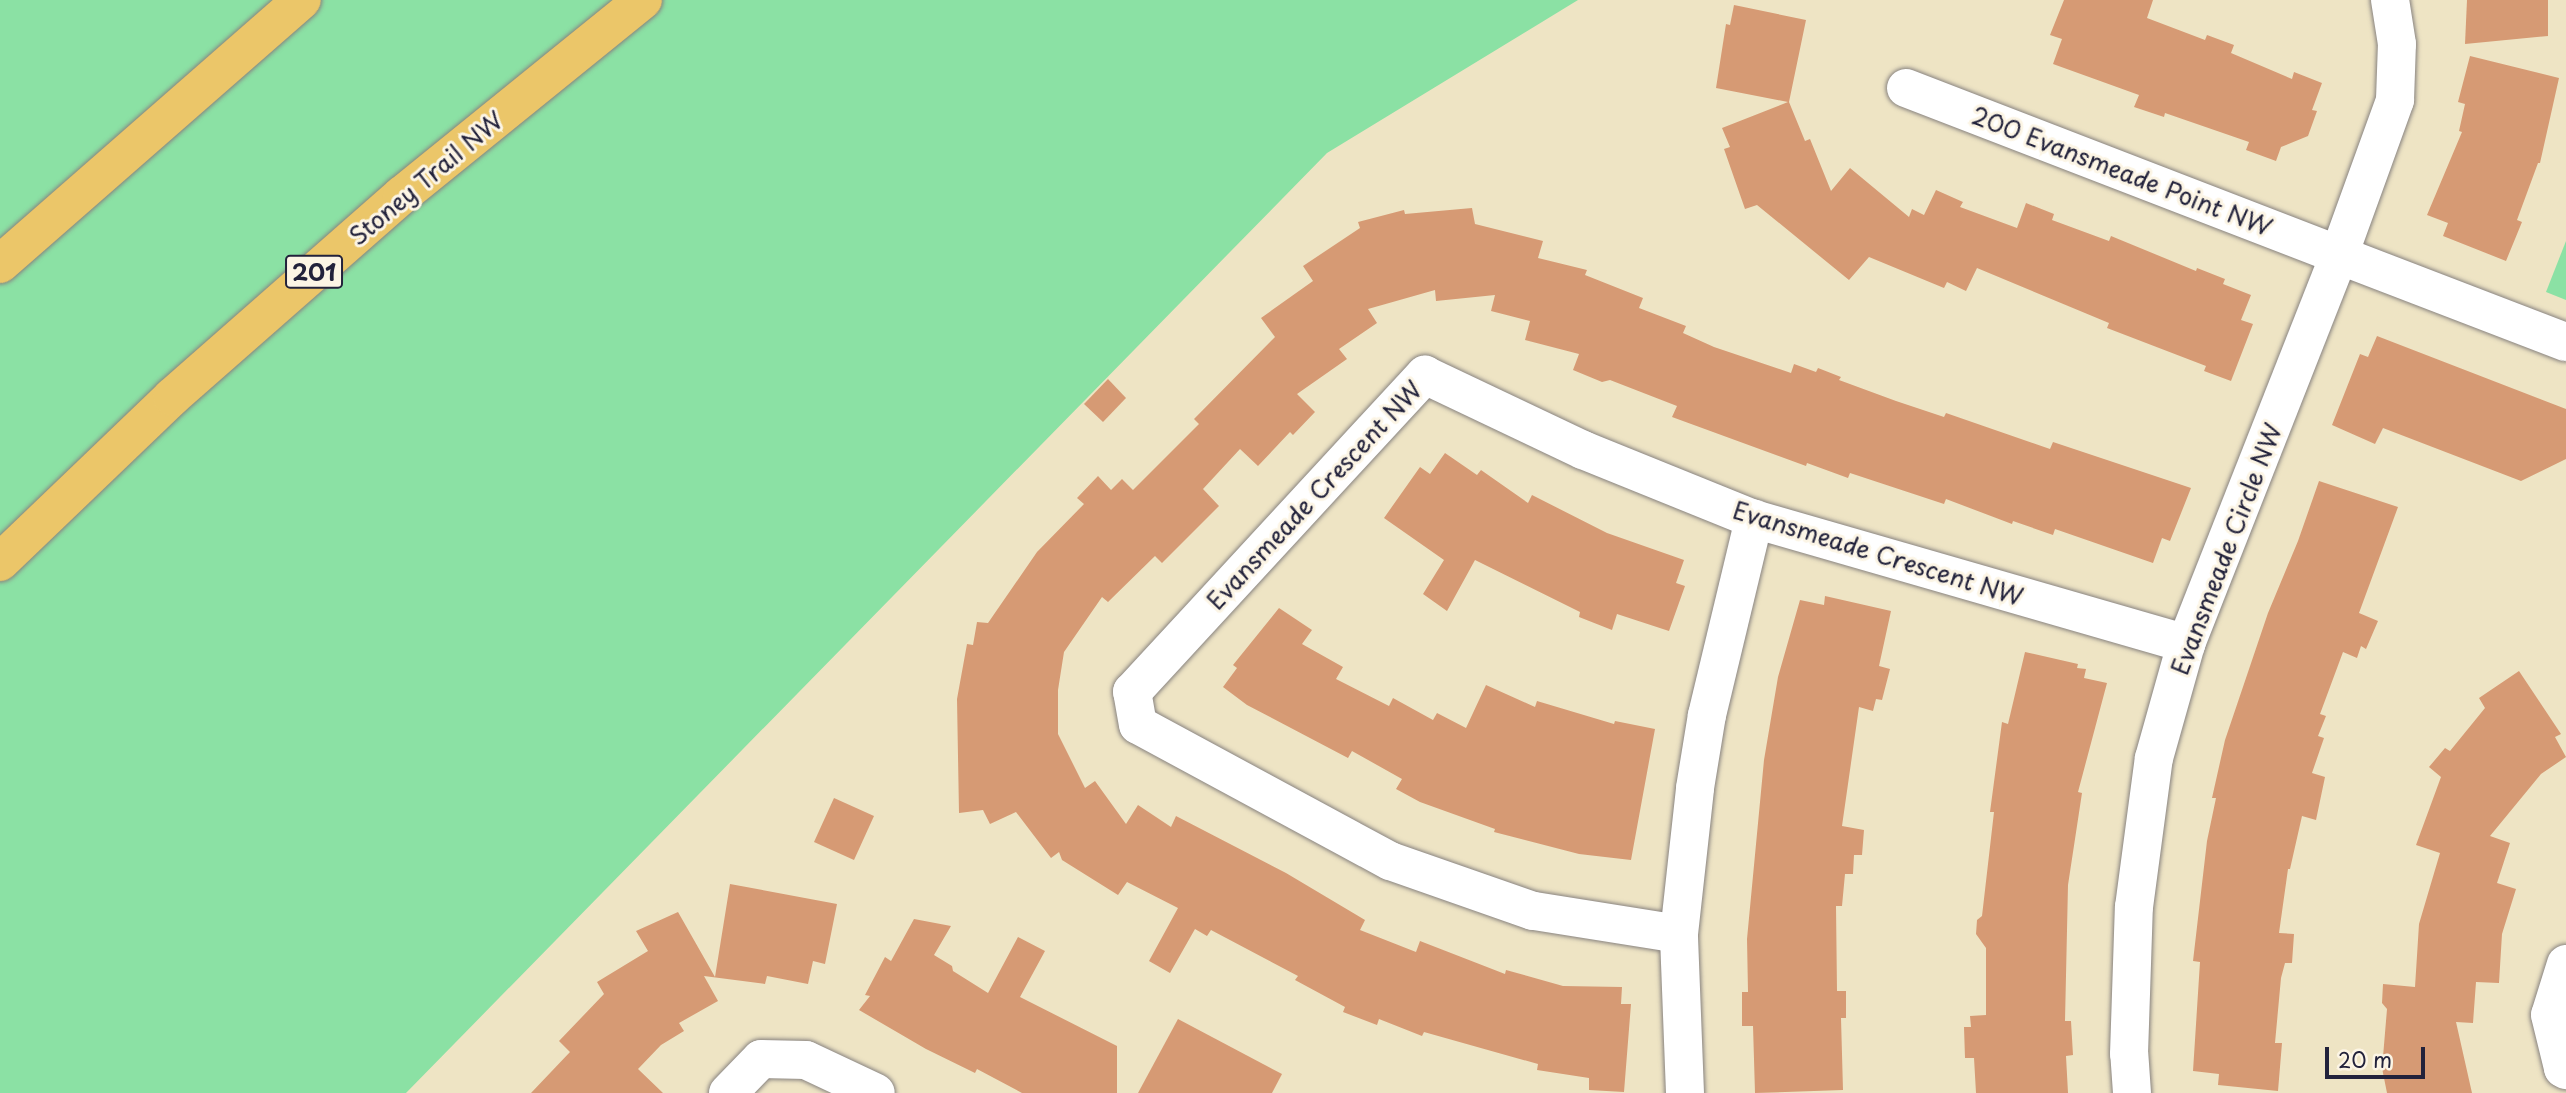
<!DOCTYPE html>
<style>
body{margin:0}
#map{position:relative;width:2566px;height:1093px;overflow:hidden;background:#eee4c4;font-family:"Playpen Sans",sans-serif}
div>[style]{position:absolute}
.green>*{inset:0;background:#8be1a4}
.building>*{inset:0;background:#d69a74}
.roads{filter:drop-shadow(0 0 2px #888380) drop-shadow(0 0 2px #888380)}
.minor>*{height:38px;margin:-19px;padding:0 19px;transform-origin:19px;border-radius:19px;background:#fff}
.motorway>*{height:38px;margin:-19px;padding:0 19px;transform-origin:19px;border-radius:19px;background:#ebc669}
span{translate:-50% -50%;white-space:nowrap;text-align:center;line-height:1.15;-webkit-text-stroke:6px #fcf5e5;paint-order:stroke}
.shield-label span{padding:2px 5px;background:#fcf5e5;border:2px solid;border-radius:5px;-webkit-text-stroke-width:0}
.shield-label{font-size:23px;color:#22223b;font-weight:700}
.street-label{font-size:24px;color:#22223b}
.scale{position:absolute;left:2325px;top:1047px;width:100px;height:32px;box-sizing:border-box;border:4px solid #22223b;border-top:0;padding-left:9px;font-size:21px;line-height:24px;white-space:nowrap;color:#22223b;-webkit-text-stroke:5px #fcf5e5;paint-order:stroke}
</style>
<div id="map">
<div class="green">
<div style="clip-path:polygon(0 0,1578px 0,1327px 153px,406px 1093px,0 1093px)"></div>
<div style="clip-path:polygon(2566px 241px,2566px 300px,2546px 292px)"></div>
</div>
<div class="building">
<div style="clip-path:polygon(2064px 0,2153px 0,2147px 18px,2205px 40px,2207px 35px,2234px 45px,2231px 53px,2292px 79px,2294px 72px,2322px 83px,2312px 110px,2317px 111px,2308px 136px,2281px 147px,2276px 161px,2246px 150px,2249px 142px,2165px 113px,2164px 117px,2134px 107px,2139px 95px,2053px 64px,2062px 39px,2050px 35px)"></div>
<div style="clip-path:polygon(2467px 0,2548px 0,2548px 36px,2465px 44px)"></div>
<div style="clip-path:polygon(1734px 5px,1806px 20px,1789px 102px,1805px 141px,1810px 139px,1831px 191px,1850px 168px,1909px 217px,1912px 209px,1924px 215px,1936px 190px,1963px 202px,1960px 207px,2017px 228px,2026px 203px,2054px 214px,2052px 220px,2109px 241px,2111px 236px,2196px 271px,2197px 268px,2225px 279px,2223px 284px,2251px 295px,2241px 320px,2253px 324px,2231px 381px,2204px 371px,2206px 366px,2107px 328px,2109px 323px,1977px 268px,1966px 291px,1947px 282px,1944px 288px,1869px 257px,1849px 280px,1757px 205px,1745px 209px,1724px 149px,1730px 147px,1722px 128px,1788px 102px,1716px 88px,1726px 24px,1730px 25px)"></div>
<div style="clip-path:polygon(2470px 56px,2559px 78px,2540px 163px,2538px 163px,2517px 220px,2522px 222px,2506px 261px,2443px 236px,2448px 223px,2427px 215px,2462px 132px,2459px 131px,2465px 104px,2458px 102px)"></div>
<div style="clip-path:polygon(1472px 208px,1475px 224px,1543px 241px,1538px 258px,1587px 270px,1585px 275px,1643px 298px,1639px 308px,1686px 326px,1683px 333px,1714px 347px,1791px 373px,1794px 364px,1816px 372px,1818px 368px,1841px 377px,1839px 380px,1896px 401px,1944px 417px,1946px 413px,2050px 449px,2053px 442px,2191px 488px,2170px 541px,2162px 538px,2153px 563px,2055px 529px,2053px 535px,2013px 521px,2012px 524px,1946px 499px,1944px 504px,1850px 473px,1848px 478px,1807px 463px,1806px 466px,1672px 417px,1677px 406px,1610px 380px,1602px 382px,1573px 370px,1579px 354px,1525px 340px,1530px 321px,1491px 311px,1495px 295px,1436px 301px,1435px 290px,1368px 309px,1377px 323px,1339px 349px,1347px 359px,1297px 394px,1315px 412px,1293px 435px,1290px 432px,1258px 466px,1240px 449px,1203px 489px,1219px 506px,1162px 563px,1155px 556px,1108px 602px,1102px 597px,1064px 652px,1058px 690px,1058px 734px,1085px 788px,1095px 781px,1126px 824px,1138px 805px,1171px 827px,1176px 816px,1286px 873px,1365px 920px,1360px 930px,1416px 952px,1420px 941px,1505px 974px,1506px 970px,1563px 986px,1622px 987px,1621px 1004px,1631px 1004px,1624px 1092px,1589px 1090px,1589px 1078px,1537px 1070px,1538px 1064px,1424px 1032px,1422px 1036px,1379px 1019px,1377px 1025px,1343px 1012px,1345px 1007px,1295px 980px,1298px 976px,1211px 930px,1207px 936px,1195px 929px,1170px 973px,1149px 961px,1178px 908px,1127px 882px,1118px 895px,1062px 860px,1059px 852px,1051px 858px,1016px 812px,990px 824px,983px 810px,959px 813px,957px 699px,967px 644px,973px 645px,977px 622px,988px 623px,1037px 552px,1084px 504px,1077px 498px,1098px 476px,1111px 490px,1122px 479px,1133px 490px,1199px 424px,1194px 419px,1275px 337px,1261px 318px,1313px 281px,1303px 266px,1360px 228px,1358px 222px,1404px 210px,1405px 214px)"></div>
<div style="clip-path:polygon(2377px 336px,2566px 409px,2566px 459px,2521px 481px,2383px 428px,2375px 444px,2332px 425px,2360px 354px,2368px 357px)"></div>
<div style="clip-path:polygon(1108px 379px,1126px 398px,1103px 422px,1084px 404px)"></div>
<div style="clip-path:polygon(1445px 453px,1477px 475px,1481px 470px,1528px 503px,1532px 495px,1607px 533px,1684px 560px,1676px 583px,1685px 586px,1669px 631px,1617px 614px,1612px 630px,1579px 617px,1580px 612px,1475px 560px,1447px 611px,1423px 594px,1444px 560px,1384px 518px,1420px 467px,1430px 474px)"></div>
<div style="clip-path:polygon(2319px 481px,2398px 507px,2359px 613px,2378px 621px,2366px 649px,2361px 646px,2357px 658px,2343px 652px,2320px 714px,2326px 716px,2318px 736px,2324px 738px,2312px 773px,2325px 777px,2316px 820px,2302px 816px,2290px 869px,2288px 869px,2279px 933px,2294px 934px,2292px 963px,2285px 963px,2281px 978px,2275px 1043px,2282px 1043px,2278px 1091px,2218px 1085px,2219px 1074px,2193px 1071px,2200px 962px,2193px 961px,2207px 841px,2216px 798px,2212px 798px,2225px 740px,2268px 613px,2298px 541px)"></div>
<div style="clip-path:polygon(1825px 596px,1891px 611px,1879px 666px,1890px 669px,1882px 700px,1876px 699px,1873px 711px,1859px 707px,1842px 826px,1864px 830px,1862px 855px,1854px 855px,1853px 874px,1845px 874px,1842px 906px,1836px 906px,1837px 991px,1846px 991px,1846px 1018px,1841px 1018px,1843px 1090px,1755px 1093px,1753px 1026px,1742px 1026px,1742px 992px,1748px 992px,1747px 939px,1764px 760px,1778px 677px,1800px 600px,1824px 605px)"></div>
<div style="clip-path:polygon(1279px 608px,1312px 630px,1302px 644px,1343px 667px,1336px 679px,1389px 706px,1393px 698px,1433px 720px,1437px 713px,1466px 728px,1486px 685px,1535px 707px,1537px 701px,1614px 724px,1615px 721px,1655px 729px,1631px 860px,1579px 854px,1494px 832px,1495px 829px,1420px 802px,1396px 789px,1402px 779px,1352px 751px,1348px 758px,1247px 705px,1223px 687px,1237px 668px,1233px 665px)"></div>
<div style="clip-path:polygon(2025px 652px,2078px 664px,2077px 668px,2086px 669px,2084px 678px,2107px 683px,2078px 792px,2082px 793px,2068px 885px,2065px 1021px,2071px 1021px,2073px 1055px,2066px 1056px,2068px 1093px,1976px 1093px,1974px 1058px,1965px 1058px,1964px 1027px,1971px 1027px,1970px 1016px,1986px 1015px,1986px 948px,1976px 934px,1977px 920px,1982px 916px,1994px 812px,1990px 812px,2002px 722px,2008px 724px)"></div>
<div style="clip-path:polygon(2519px 671px,2561px 734px,2555px 737px,2566px 757px,2541px 774px,2490px 836px,2510px 843px,2497px 883px,2516px 889px,2502px 934px,2499px 983px,2476px 982px,2473px 1023px,2456px 1022px,2472px 1093px,2387px 1093px,2380px 1058px,2383px 1057px,2387px 1009px,2382px 1003px,2383px 984px,2415px 987px,2419px 924px,2440px 853px,2416px 845px,2441px 777px,2429px 767px,2445px 748px,2450px 751px,2485px 708px,2479px 698px)"></div>
<div style="clip-path:polygon(834px 798px,874px 816px,854px 860px,814px 842px)"></div>
<div style="clip-path:polygon(730px 884px,837px 904px,825px 964px,813px 961px,808px 984px,767px 976px,765px 984px,704px 976px,718px 1001px,679px 1023px,684px 1031px,661px 1045px,638px 1069px,663px 1093px,531px 1093px,570px 1052px,559px 1041px,604px 994px,597px 982px,648px 951px,636px 931px,678px 912px,715px 977px)"></div>
<div style="clip-path:polygon(914px 919px,951px 926px,934px 955px,952px 966px,953px 971px,988px 993px,1018px 937px,1045px 951px,1020px 997px,1117px 1046px,1117px 1093px,1022px 1093px,977px 1069px,975px 1073px,926px 1049px,859px 1010px,870px 996px,865px 995px,885px 957px,891px 961px)"></div>
<div style="clip-path:polygon(1178px 1019px,1282px 1074px,1272px 1093px,1138px 1093px)"></div>
</div>
<div class="roads">
<div class="minor">
<div style="left:1906px;top:88px;width:464px;rotate:21.1deg"></div>
<div style="left:2339px;top:255px;width:165px;rotate:-70.1deg"></div>
<div style="left:2395px;top:100px;width:56px;rotate:-88deg"></div>
<div style="left:2397px;top:44px;width:45px;rotate:-99deg"></div>
<div style="left:1679px;top:934px;width:148px;rotate:-171deg"></div>
<div style="left:1533px;top:911px;width:151px;rotate:-160.7deg"></div>
<div style="left:1390px;top:861px;width:286px;rotate:-151.6deg"></div>
<div style="left:1138px;top:725px;width:34px;rotate:-100deg"></div>
<div style="left:1132px;top:692px;width:432px;rotate:-47.3deg"></div>
<div style="left:1425px;top:375px;width:175px;rotate:25.4deg"></div>
<div style="left:1583px;top:450px;width:184px;rotate:22deg"></div>
<div style="left:1754px;top:519px;width:450px;rotate:16.1deg"></div>
<div style="left:2566px;top:964px;width:53px;rotate:107.4deg"></div>
<div style="left:2550px;top:1015px;width:55px;rotate:76.2deg"></div>
<div style="left:2563px;top:1068px;width:4px;rotate:34deg"></div>
<div style="left:728px;top:1093px;width:47px;rotate:-45.9deg"></div>
<div style="left:761px;top:1059px;width:45px;rotate:1.3deg"></div>
<div style="left:806px;top:1060px;width:77px;rotate:25.2deg"></div>
<div style="left:1685px;top:1093px;width:159px;rotate:-92.2deg"></div>
<div style="left:1679px;top:934px;width:147px;rotate:-83.7deg"></div>
<div style="left:1695px;top:788px;width:74px;rotate:-80.7deg"></div>
<div style="left:1707px;top:715px;width:202px;rotate:-76.5deg"></div>
<div style="left:2132px;top:1093px;width:39px;rotate:-94deg"></div>
<div style="left:2129px;top:1054px;width:147px;rotate:-88.1deg"></div>
<div style="left:2134px;top:907px;width:150px;rotate:-82.4deg"></div>
<div style="left:2154px;top:758px;width:118px;rotate:-74.3deg"></div>
<div style="left:2186px;top:644px;width:418px;rotate:-68.5deg"></div>
<div style="left:2339px;top:255px;width:243px;rotate:21deg"></div>
</div>
<div class="motorway">
<div style="left:0;top:264px;width:401px;rotate:-41.2deg"></div>
<div style="left:0;top:562px;width:238px;rotate:-43.8deg"></div>
<div style="left:172px;top:397px;width:306px;rotate:-41.3deg"></div>
<div style="left:402px;top:195px;width:310px;rotate:-39deg"></div>
</div>
</div>
<div class="shield-label">
<span style="left:314px;top:272px">201</span>
</div>
<div class="street-label">
<span style="left:2122px;top:171px;rotate:21deg">200 Evansmeade Point NW</span>
<span style="left:426px;top:178px;rotate:-40deg">Stoney Trail NW</span>
<span style="left:1314px;top:495px;rotate:-47deg">Evansmeade Crescent NW</span>
<span style="left:2226px;top:549px;rotate:-69deg">Evansmeade Circle NW</span>
<span style="left:1878px;top:553px;rotate:17deg">Evansmeade Crescent NW</span>
</div>
<div class="scale">20 m</div>
</div>
